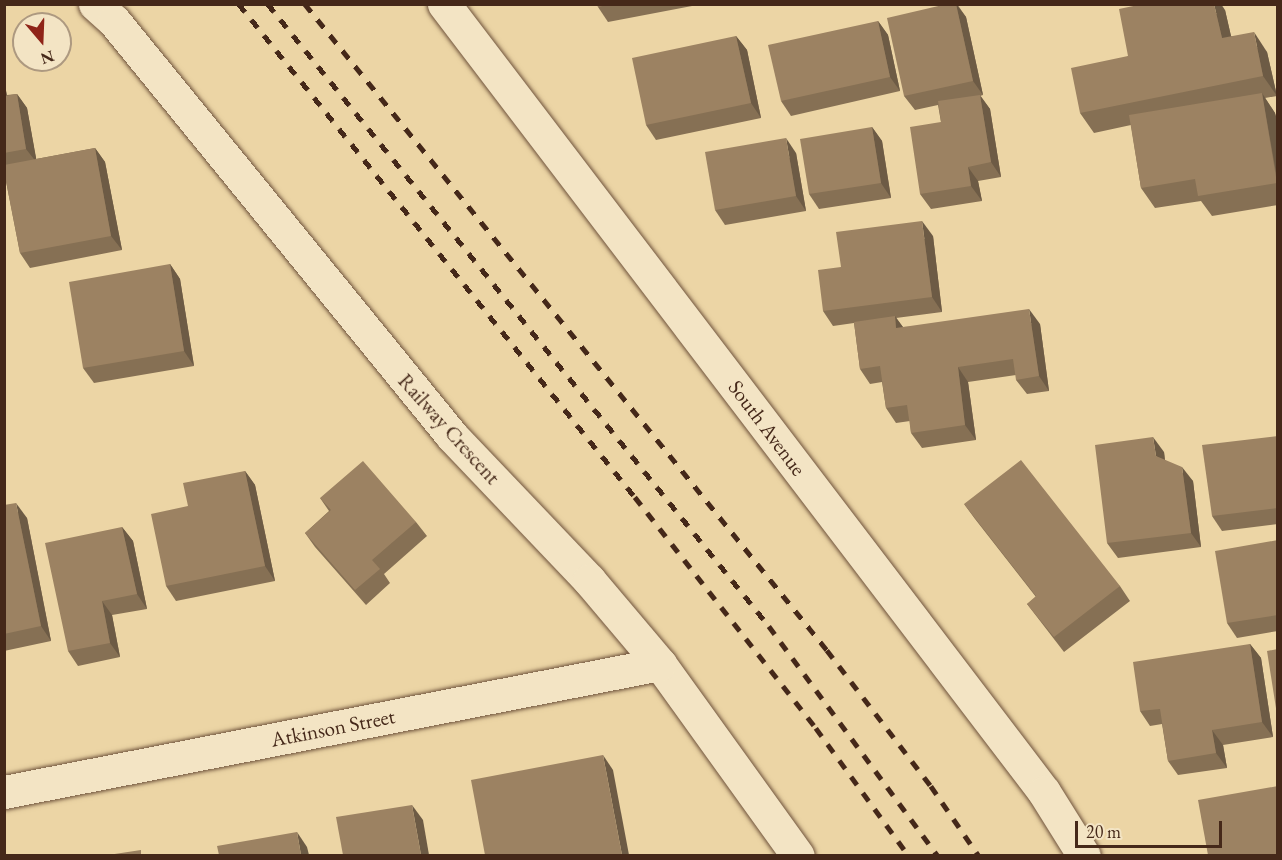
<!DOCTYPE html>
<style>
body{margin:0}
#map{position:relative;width:1282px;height:860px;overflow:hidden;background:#ecd5a5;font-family:"EB Garamond",serif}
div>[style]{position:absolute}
.roads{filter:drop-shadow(0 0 2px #6f533c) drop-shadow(0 0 2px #6f533c)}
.minor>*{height:33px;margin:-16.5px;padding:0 16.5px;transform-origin:16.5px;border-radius:16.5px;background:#f3e4c4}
.rail>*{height:4.5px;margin-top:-2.25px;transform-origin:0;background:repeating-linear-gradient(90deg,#452819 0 10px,transparent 0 20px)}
.wall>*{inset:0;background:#867054}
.shaded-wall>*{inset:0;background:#6d5b45}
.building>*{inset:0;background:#9c8262}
span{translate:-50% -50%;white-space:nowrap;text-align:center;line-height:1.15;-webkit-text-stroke:5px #f3e4c4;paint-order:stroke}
.street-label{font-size:21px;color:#452819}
.frame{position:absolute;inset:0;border:6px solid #452819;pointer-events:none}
.north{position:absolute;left:12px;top:12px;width:60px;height:60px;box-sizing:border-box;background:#f3e4c4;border:2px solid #ad9980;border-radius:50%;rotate:161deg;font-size:16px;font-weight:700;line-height:24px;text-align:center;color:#452819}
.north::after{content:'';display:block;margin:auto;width:21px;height:27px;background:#8f2418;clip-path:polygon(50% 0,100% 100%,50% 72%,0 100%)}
.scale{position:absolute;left:1075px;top:821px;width:147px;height:27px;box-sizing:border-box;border:3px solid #452819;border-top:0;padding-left:8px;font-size:18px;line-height:21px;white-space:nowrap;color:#452819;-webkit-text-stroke:4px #f3e4c4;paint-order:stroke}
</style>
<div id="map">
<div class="roads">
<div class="minor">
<div style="left:95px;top:4px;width:25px;rotate:42deg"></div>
<div style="left:114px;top:21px;width:535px;rotate:50.84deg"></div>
<div style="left:452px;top:436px;width:199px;rotate:46.4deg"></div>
<div style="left:589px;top:580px;width:110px;rotate:49.8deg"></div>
<div style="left:660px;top:664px;width:236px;rotate:54.3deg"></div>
<div style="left:444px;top:4px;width:990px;rotate:52.71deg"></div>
<div style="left:1044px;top:792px;width:75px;rotate:58deg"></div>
<div style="left:4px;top:792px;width:668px;rotate:-11.04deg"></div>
</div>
</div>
<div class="rail">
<div style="left:239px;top:4px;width:632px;rotate:51.23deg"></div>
<div style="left:635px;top:497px;width:293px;rotate:51.9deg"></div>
<div style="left:816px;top:728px;width:158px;rotate:54deg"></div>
<div style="left:268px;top:4px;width:799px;rotate:51.15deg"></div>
<div style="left:769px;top:626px;width:285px;rotate:53.7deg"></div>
<div style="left:305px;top:4px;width:831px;rotate:51.06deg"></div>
<div style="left:827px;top:650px;width:171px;rotate:52.6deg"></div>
<div style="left:931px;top:786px;width:85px;rotate:55.6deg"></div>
</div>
<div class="wall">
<div style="clip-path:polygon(597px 4px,692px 4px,692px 6px,608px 22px,598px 7px)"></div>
<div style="clip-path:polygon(947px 4px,957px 4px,966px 17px,983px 95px,980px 96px,990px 109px,1001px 177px,978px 181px,982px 201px,931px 209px,920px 194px,941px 122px,938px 105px,915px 110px,904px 96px)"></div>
<div style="clip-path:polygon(1225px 10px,1231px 36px,1267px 52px,1277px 96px,1265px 98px,1275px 113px,1278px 124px,1278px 205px,1212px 216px,1201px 201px,1155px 208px,1141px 188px,1131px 125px,1094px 133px,1080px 113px,1128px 56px)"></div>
<div style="clip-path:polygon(878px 21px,888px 35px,900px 91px,791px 116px,781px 101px)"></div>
<div style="clip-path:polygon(736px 36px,747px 50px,761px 118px,656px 140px,646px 125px)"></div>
<div style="clip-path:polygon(4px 81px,7px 95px,17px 94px,27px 108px,36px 159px,95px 148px,105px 162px,122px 250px,30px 268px,20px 253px,4px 171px)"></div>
<div style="clip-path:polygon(872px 127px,882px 141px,891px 198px,819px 209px,809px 194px)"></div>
<div style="clip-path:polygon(796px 153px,806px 211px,725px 225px,715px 210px)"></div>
<div style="clip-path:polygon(933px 236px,942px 312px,896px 318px,903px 327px,1040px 324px,1049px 391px,1027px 394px,1016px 380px,1016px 375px,968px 382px,976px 440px,922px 448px,911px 433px,910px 421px,896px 423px,886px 408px,882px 382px,870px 384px,860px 369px,854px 323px,833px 326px,823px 311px,841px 267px)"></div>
<div style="clip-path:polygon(170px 264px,180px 279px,194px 366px,94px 383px,83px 368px)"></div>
<div style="clip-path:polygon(1278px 436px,1278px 524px,1222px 531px,1212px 516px)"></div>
<div style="clip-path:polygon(1164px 452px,1165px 460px,1193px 481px,1201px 547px,1118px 558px,1107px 543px)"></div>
<div style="clip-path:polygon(245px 471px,255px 485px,275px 581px,176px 601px,166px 586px,188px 506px)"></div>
<div style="clip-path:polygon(320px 498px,416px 522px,427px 536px,384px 574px,390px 583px,366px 605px,315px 547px,305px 533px,329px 511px)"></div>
<div style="clip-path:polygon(964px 504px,1120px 586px,1130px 601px,1064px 652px,1027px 604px,1036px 597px,975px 519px)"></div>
<div style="clip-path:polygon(4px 505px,27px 518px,51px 641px,4px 651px)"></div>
<div style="clip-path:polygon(122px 527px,133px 541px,147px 609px,112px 615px,120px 657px,78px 666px,68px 651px)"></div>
<div style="clip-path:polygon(1278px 540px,1278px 631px,1237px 638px,1227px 623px)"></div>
<div style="clip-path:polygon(1250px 644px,1261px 658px,1273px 737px,1223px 745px,1227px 768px,1178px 775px,1168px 761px,1162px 724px,1150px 726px,1140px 711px)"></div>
</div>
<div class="shaded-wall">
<div style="clip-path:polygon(956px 4px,966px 17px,983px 95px,973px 81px)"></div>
<div style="clip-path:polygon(1214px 4px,1221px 4px,1225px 10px,1236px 58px,1222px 38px)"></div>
<div style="clip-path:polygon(878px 21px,888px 35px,900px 91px,890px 77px)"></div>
<div style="clip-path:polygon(1254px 32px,1267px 52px,1277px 96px,1263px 76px)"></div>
<div style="clip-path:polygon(736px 36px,747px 50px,761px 118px,751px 103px)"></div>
<div style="clip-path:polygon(4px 81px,10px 112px,4px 104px)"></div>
<div style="clip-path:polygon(1262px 93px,1275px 113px,1278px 124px,1278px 184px)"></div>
<div style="clip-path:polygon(17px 94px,27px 108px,37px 163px,26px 149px)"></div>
<div style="clip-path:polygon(980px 95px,990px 109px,1001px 177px,991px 162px)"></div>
<div style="clip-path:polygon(872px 127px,882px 141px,891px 198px,881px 183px)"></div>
<div style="clip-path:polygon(786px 138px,796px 153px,806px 211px,796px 196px)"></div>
<div style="clip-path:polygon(95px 148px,105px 162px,122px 250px,111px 236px)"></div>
<div style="clip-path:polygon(968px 167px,978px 181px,982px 201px,971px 186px)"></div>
<div style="clip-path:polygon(922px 221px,933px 236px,942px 312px,932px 297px)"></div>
<div style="clip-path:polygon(170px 264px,180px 279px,194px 366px,184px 351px)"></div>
<div style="clip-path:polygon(1029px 309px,1040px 324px,1049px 391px,1039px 376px)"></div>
<div style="clip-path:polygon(895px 316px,905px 330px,896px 328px)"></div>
<div style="clip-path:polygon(958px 367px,968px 382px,976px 440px,965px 425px)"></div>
<div style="clip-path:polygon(1153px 437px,1164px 452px,1166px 471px,1156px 456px)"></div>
<div style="clip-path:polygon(1182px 467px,1193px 481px,1201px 547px,1191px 533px)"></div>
<div style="clip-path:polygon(245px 471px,255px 485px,275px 581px,265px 566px)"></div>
<div style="clip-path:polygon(16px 503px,27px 518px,51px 641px,41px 626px)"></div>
<div style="clip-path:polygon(122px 527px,133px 541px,147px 609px,137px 594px)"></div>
<div style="clip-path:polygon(102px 601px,112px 615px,120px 657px,110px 643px)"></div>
<div style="clip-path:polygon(1250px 644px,1261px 658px,1273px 737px,1262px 722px)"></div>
<div style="clip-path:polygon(1212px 730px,1223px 745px,1227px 768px,1216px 753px)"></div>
<div style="clip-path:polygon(603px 755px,613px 770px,629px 855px,622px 855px)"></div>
<div style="clip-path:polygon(412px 805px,423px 820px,429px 855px,421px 855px)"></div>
<div style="clip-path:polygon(297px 832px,307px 847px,309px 855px,301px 855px)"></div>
</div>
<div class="building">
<div style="clip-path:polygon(597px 4px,611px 4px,598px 7px)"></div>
<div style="clip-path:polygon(947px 4px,956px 4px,973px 81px,904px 96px,887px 18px)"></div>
<div style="clip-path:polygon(1143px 4px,1214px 4px,1222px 38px,1254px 32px,1263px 76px,1080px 113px,1071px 68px,1128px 56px,1119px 9px)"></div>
<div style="clip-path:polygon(878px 21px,890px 77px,781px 101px,768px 45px)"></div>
<div style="clip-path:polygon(736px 36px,751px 103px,646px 125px,632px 58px)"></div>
<div style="clip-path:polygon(1262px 93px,1277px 183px,1198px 196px,1195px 179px,1141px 188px,1129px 115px)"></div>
<div style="clip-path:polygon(17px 94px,26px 149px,4px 153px,4px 96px)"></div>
<div style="clip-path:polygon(980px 95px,991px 162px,968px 167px,971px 186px,920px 194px,910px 127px,941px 122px,938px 101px)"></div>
<div style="clip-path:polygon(872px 127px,881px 183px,809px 194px,800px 139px)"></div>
<div style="clip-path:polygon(786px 138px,796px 196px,715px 210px,705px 152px)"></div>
<div style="clip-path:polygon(95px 148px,111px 236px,20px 253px,4px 171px,4px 165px)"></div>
<div style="clip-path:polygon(922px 221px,932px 297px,823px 311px,818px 270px,841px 267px,836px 232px)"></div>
<div style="clip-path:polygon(170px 264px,184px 351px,83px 368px,69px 282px)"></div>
<div style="clip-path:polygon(1029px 309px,1039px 376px,1016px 380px,1013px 359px,958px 367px,965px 425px,911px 433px,907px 405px,886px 408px,880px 366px,860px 369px,854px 322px,895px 316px,896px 328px)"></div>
<div style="clip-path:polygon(1278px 436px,1278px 508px,1212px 516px,1202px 445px)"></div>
<div style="clip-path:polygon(1153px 437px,1156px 456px,1182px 467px,1191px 533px,1107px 543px,1095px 445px)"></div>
<div style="clip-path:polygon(1021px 460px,1120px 586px,1054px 637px,1027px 604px,1036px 596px,964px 504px)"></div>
<div style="clip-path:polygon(363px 461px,416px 522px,372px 560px,380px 569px,355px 590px,305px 533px,331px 510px,320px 498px)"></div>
<div style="clip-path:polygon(245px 471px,265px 566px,166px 586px,151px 514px,188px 506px,183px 483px)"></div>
<div style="clip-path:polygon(16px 503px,41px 626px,4px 634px,4px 505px)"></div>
<div style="clip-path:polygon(122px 527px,137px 594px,102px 601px,110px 643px,68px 651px,45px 543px)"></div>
<div style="clip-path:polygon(1278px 540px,1278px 615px,1227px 623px,1215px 551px)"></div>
<div style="clip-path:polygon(1250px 644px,1262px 722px,1212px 730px,1216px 753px,1168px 761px,1160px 709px,1140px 711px,1133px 662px)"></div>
<div style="clip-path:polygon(1278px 649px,1278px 721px,1267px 651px)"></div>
<div style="clip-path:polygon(603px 755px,622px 855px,485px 855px,471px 780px)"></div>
<div style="clip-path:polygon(1278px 786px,1278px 854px,1272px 855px,1208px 855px,1198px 800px)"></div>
<div style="clip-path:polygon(412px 805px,421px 855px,343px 855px,336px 817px)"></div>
<div style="clip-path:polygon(297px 832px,301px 855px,219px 855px,217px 846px)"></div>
<div style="clip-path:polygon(141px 850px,141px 855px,108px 855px)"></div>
</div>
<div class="street-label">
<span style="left:767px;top:428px;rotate:53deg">South Avenue</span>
<span style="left:449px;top:429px;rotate:48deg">Railway Crescent</span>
<span style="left:333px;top:728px;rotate:-11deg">Atkinson Street</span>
</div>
<div class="frame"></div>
<div class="north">N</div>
<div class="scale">20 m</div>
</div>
